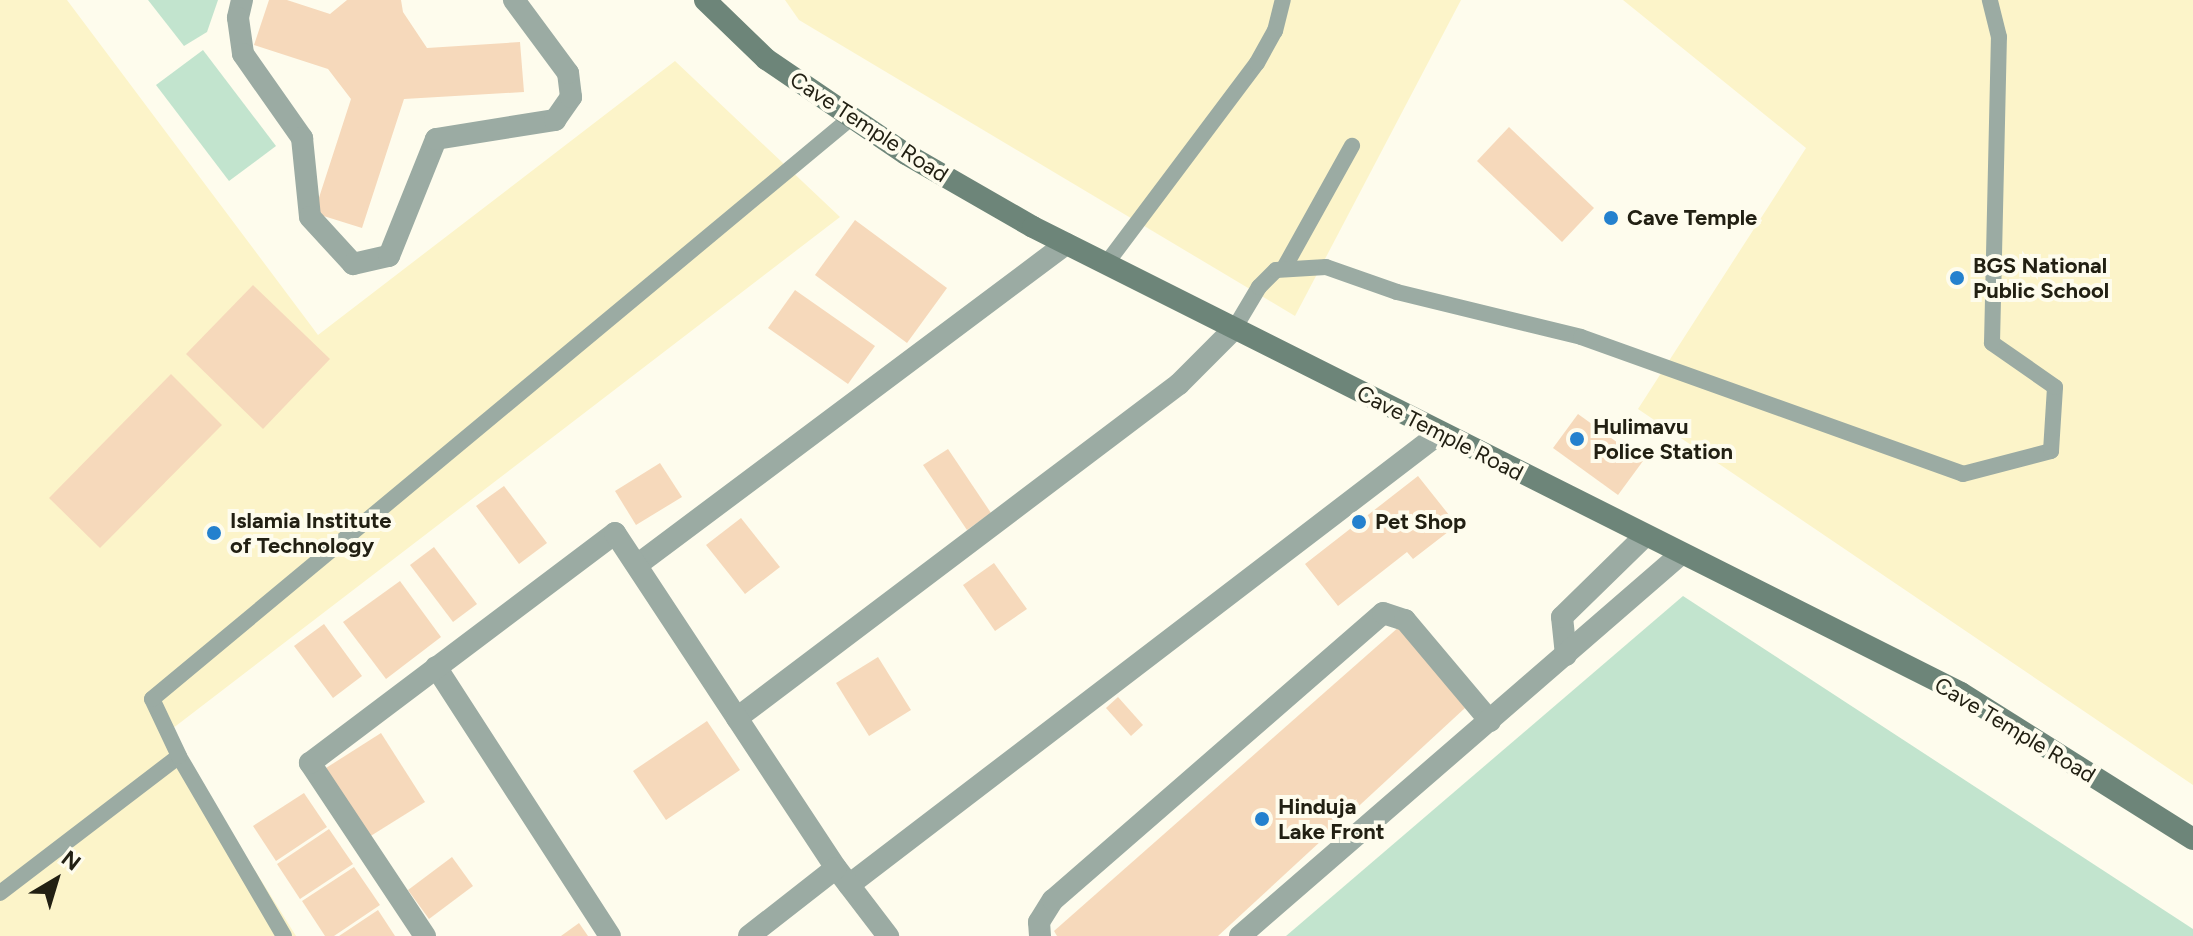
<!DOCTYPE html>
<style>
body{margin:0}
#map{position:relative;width:2193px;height:936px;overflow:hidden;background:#fefced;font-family:Figtree,sans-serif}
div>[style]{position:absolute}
.built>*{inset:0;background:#fcf4c9}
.green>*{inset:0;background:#c2e4ce}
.building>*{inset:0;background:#f6d9bb}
.service>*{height:16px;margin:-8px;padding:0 8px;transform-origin:8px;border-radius:8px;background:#9baba3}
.minor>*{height:22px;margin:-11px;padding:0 11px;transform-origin:11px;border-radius:11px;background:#9baba3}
.secondary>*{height:22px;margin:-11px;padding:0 11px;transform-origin:11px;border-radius:11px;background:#6d8579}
.dots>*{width:22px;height:22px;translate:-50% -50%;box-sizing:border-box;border:4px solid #fefced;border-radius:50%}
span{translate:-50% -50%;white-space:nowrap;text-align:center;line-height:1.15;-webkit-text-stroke:8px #fefced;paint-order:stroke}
.street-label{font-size:22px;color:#222013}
.poi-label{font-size:22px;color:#222013;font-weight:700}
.left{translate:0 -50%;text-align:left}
.north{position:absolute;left:16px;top:840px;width:80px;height:80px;-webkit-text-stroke:6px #fefced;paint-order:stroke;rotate:38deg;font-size:22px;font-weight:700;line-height:32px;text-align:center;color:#222013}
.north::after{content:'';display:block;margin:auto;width:28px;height:36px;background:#222013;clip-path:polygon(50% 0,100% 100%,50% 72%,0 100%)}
</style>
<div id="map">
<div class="built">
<div style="clip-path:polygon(0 0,67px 0,318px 335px,675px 61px,840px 217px,168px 732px,296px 936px,0 936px)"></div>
<div style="clip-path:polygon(785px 0,1461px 0,1295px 316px,799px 20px)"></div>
<div style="clip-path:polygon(1623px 0,2193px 0,2193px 785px,1638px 409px,1806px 148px)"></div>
</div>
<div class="green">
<div style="clip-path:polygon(148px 0,218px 0,207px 32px,184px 46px)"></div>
<div style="clip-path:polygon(203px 50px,276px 146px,229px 181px,156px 85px)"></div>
<div style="clip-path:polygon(1683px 596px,2193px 929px,2193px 936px,1286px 936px)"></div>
</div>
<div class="building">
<div style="clip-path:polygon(269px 0,287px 0,330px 14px,347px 0,401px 0,403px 12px,427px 48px,520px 42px,524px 92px,404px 99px,362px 228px,314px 213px,351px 99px,328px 69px,254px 45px)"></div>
<div style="clip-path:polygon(1509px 127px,1594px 208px,1562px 242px,1477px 161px)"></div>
<div style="clip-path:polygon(855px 220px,947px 288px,907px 343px,815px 275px)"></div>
<div style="clip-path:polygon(253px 285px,330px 359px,263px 429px,186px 354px)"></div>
<div style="clip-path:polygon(795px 290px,875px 346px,848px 384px,768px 328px)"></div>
<div style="clip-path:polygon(171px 374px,222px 425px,100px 548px,49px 498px)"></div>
<div style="clip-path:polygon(1578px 414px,1643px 461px,1618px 495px,1553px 448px)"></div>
<div style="clip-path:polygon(948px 449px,991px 513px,967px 530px,923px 465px)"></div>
<div style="clip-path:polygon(660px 463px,682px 497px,636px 525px,615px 491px)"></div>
<div style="clip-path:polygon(1418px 476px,1457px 525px,1413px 559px,1407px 552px,1338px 606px,1305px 564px)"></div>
<div style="clip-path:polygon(504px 486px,547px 543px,519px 564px,476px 506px)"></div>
<div style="clip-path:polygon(741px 518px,780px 567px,745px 594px,706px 545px)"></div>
<div style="clip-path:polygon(434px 547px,477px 604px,453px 622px,410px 565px)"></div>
<div style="clip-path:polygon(994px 563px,1027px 609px,995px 631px,963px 585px)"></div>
<div style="clip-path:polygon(400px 581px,441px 637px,386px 679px,343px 622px)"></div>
<div style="clip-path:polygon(324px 624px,362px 676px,333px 698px,294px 646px)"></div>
<div style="clip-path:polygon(1400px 626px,1465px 708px,1218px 936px,1057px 936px,1054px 931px)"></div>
<div style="clip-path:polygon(878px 657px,911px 710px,869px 736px,836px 683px)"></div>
<div style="clip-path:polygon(1118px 697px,1143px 725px,1131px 736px,1106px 708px)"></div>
<div style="clip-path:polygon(707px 721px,740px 770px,666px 820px,633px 771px)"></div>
<div style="clip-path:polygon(381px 733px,425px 802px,369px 837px,326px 768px)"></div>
<div style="clip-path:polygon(304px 793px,327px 827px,276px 861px,253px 826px)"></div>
<div style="clip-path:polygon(329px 829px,353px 864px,300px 899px,277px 864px)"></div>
<div style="clip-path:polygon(452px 857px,473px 886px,429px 919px,408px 890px)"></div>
<div style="clip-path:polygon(354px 867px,380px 905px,334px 936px,325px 936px,302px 901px)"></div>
<div style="clip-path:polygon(378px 910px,395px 936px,339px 936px)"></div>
<div style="clip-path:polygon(579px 923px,588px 936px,561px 936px)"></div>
</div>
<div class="service">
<div style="left:1106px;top:264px;width:251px;rotate:-53.1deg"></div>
<div style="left:1257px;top:63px;width:37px;rotate:-61deg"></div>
<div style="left:1275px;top:31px;width:32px;rotate:-76deg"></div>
<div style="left:1284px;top:268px;width:140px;rotate:-60.9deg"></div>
<div style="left:1234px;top:329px;width:49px;rotate:-59.2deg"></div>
<div style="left:1259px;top:287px;width:24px;rotate:-45deg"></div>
<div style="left:1276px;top:270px;width:50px;rotate:-3.4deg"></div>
<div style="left:1326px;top:267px;width:75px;rotate:19.4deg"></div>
<div style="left:1397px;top:292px;width:189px;rotate:13.7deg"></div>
<div style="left:1581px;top:337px;width:406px;rotate:19.7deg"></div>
<div style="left:1963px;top:474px;width:91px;rotate:-14.6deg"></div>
<div style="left:2051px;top:451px;width:64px;rotate:-86.4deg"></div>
<div style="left:2055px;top:387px;width:77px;rotate:-145.1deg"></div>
<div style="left:1992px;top:343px;width:306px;rotate:-88.7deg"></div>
<div style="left:1999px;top:37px;width:38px;rotate:-104deg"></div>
<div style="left:0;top:893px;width:225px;rotate:-37.4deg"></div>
<div style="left:284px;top:936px;width:208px;rotate:-120.3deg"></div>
<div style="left:179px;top:756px;width:63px;rotate:-115.3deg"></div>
<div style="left:152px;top:699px;width:910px;rotate:-39.74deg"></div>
</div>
<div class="minor">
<div style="left:242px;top:0;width:18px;rotate:103deg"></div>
<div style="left:238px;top:18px;width:36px;rotate:82deg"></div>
<div style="left:243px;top:54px;width:103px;rotate:54.9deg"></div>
<div style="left:302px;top:138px;width:79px;rotate:84.2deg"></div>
<div style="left:310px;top:217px;width:64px;rotate:47.5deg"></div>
<div style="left:353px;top:264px;width:37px;rotate:-13deg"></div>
<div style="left:389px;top:256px;width:126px;rotate:-68.1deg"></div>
<div style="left:436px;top:139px;width:121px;rotate:-9.1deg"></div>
<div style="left:555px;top:120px;width:28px;rotate:-55deg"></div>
<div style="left:571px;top:97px;width:24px;rotate:-97deg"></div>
<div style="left:568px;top:73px;width:91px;rotate:-126.5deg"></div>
<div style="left:637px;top:565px;width:536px;rotate:-36.81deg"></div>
<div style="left:1566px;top:655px;width:38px;rotate:-96deg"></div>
<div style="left:1562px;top:617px;width:116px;rotate:-44.3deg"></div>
<div style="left:436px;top:667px;width:320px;rotate:57.1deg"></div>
<div style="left:737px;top:718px;width:554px;rotate:-37.08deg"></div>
<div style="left:1179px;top:384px;width:78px;rotate:-45deg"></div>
<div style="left:849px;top:885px;width:744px;rotate:-37.41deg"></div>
<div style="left:425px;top:936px;width:208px;rotate:-123.6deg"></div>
<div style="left:310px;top:763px;width:382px;rotate:-37deg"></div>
<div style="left:615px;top:533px;width:401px;rotate:56.6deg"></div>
<div style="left:836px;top:868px;width:86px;rotate:52.6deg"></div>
<div style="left:749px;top:936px;width:110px;rotate:-38deg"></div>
<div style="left:1040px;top:936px;width:14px;rotate:-94deg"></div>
<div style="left:1039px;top:922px;width:26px;rotate:-58deg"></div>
<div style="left:1053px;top:900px;width:437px;rotate:-41deg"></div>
<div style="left:1383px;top:613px;width:23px;rotate:18deg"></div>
<div style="left:1405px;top:620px;width:132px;rotate:49.9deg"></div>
<div style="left:1240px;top:936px;width:583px;rotate:-40.9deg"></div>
</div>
<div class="secondary">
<div style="left:705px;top:0;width:85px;rotate:44deg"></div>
<div style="left:766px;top:59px;width:169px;rotate:34.2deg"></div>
<div style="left:906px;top:154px;width:146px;rotate:29.9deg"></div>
<div style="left:1033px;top:227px;width:1038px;rotate:26.66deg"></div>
<div style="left:1961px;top:693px;width:274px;rotate:32.2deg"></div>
</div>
<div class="dots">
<div style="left:1611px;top:218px;background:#2481ce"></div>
<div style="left:1957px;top:278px;background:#2481ce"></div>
<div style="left:1577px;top:439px;background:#2481ce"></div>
<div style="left:1359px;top:522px;background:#2481ce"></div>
<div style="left:214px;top:533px;background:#2481ce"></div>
<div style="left:1262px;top:819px;background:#2481ce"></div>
</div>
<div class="street-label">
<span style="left:869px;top:127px;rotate:33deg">Cave Temple Road</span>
<span style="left:1440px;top:433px;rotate:27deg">Cave Temple Road</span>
<span style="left:2015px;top:730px;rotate:31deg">Cave Temple Road</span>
</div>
<div class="poi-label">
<span class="left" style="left:1627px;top:218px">Cave Temple</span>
<span class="left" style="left:1973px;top:278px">BGS National<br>Public School</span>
<span class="left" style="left:1593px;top:439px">Hulimavu<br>Police Station</span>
<span class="left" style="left:230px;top:533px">Islamia Institute<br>of Technology</span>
<span class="left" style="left:1375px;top:522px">Pet Shop</span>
<span class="left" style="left:1278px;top:819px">Hinduja<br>Lake Front</span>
</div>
<div class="north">N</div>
</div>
